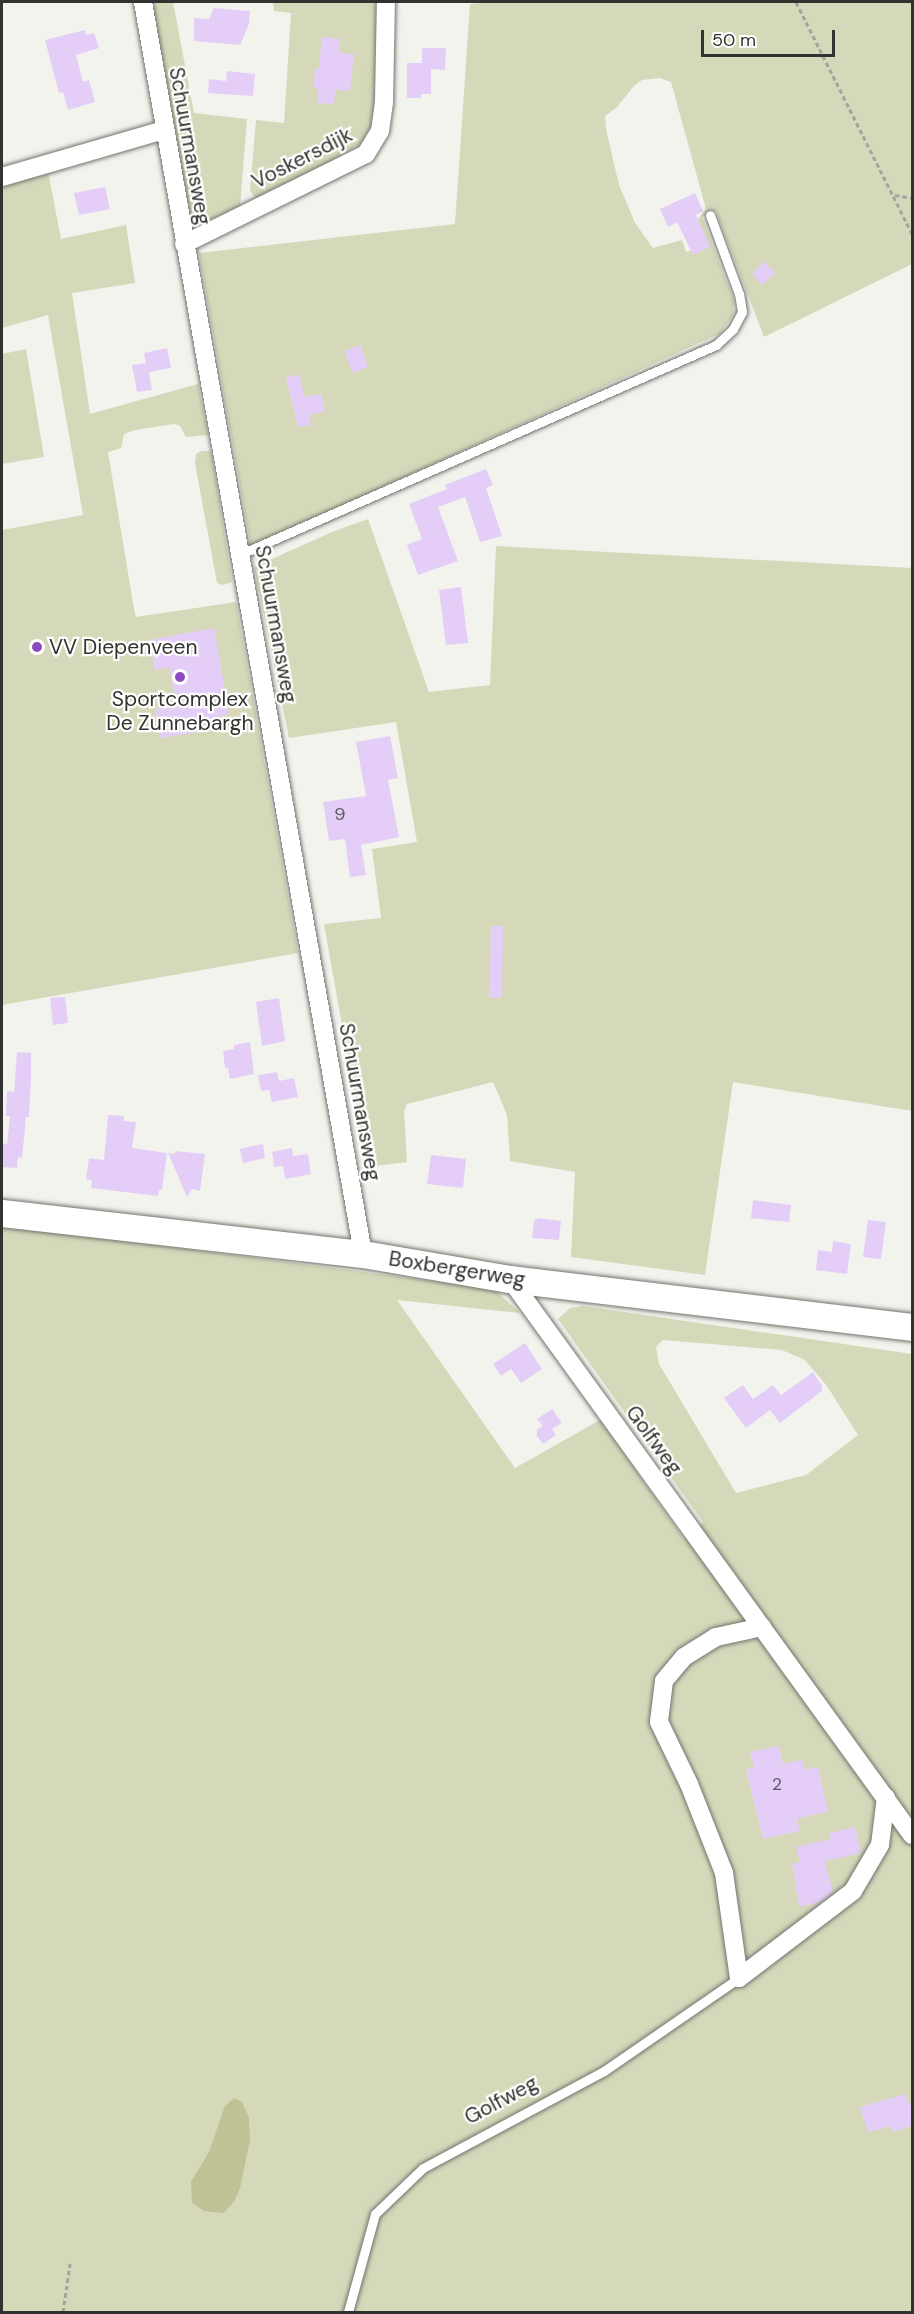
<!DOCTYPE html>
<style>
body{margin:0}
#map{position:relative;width:914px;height:2314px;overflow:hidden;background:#f2f3ed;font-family:"DM Sans",sans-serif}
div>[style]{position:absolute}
.green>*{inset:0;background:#d5d9ba}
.water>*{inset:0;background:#bec295}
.building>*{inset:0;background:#e4cef8}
.path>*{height:3px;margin-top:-1.5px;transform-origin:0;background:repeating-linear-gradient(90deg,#a4a4a0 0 4.5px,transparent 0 7.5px)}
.roads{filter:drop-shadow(0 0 2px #74746f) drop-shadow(0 0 2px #74746f)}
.lane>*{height:9px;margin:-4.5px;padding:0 4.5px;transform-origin:4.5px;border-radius:4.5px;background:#fff}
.street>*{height:18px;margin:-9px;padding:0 9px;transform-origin:9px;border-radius:9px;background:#fff}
.secondary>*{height:27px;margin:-13.5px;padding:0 13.5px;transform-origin:13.5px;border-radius:13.5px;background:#fff}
.dots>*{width:16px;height:16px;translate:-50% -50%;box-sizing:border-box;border:3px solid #fffffe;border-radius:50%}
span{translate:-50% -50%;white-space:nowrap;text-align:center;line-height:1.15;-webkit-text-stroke:4.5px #fffffe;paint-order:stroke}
.number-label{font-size:18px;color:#5e5962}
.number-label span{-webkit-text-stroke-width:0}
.street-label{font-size:21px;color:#323230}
.poi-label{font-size:21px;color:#323230}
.left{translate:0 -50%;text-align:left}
.frame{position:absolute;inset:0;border:3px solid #323230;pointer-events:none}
.scale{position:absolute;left:701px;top:30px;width:134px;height:27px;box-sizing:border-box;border:3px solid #323230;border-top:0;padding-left:8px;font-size:18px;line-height:21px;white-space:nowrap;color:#323230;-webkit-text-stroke:4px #fffffe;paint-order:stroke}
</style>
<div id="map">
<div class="green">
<div style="clip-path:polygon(154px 2px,173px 2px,194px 113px,247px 119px,240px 207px,207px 221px,190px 219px,149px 10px,155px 6px)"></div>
<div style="clip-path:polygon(273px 2px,377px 2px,374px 117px,369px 139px,313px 172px,256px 200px,250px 190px,256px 120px,284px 123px,291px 13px,274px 11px)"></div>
<div style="clip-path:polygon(evenodd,493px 2px,912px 2px,912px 264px,764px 337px,716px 211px,702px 217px,734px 301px,733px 316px,719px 334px,251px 547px,199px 253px,455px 224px,470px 4px,493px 2px,660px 78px,671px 82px,706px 209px,696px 221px,704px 246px,686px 252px,682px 240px,653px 248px,635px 223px,619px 185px,606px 129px,605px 116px,616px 108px,634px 86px,642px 80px,660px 78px)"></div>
<div style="clip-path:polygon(48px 171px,61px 239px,126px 225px,135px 283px,72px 293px,90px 414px,198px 384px,208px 435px,186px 437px,180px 426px,174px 424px,135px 430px,124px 434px,121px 448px,108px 452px,134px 609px,136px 617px,236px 602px,298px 953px,2px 1005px,2px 530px,83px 515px,48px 315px,2px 328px,2px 183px)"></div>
<div style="clip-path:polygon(26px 349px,44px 457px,2px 464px,2px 354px)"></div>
<div style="clip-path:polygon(201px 451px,211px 451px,232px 582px,223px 585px,217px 583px,195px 463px,196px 454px)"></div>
<div style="clip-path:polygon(368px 519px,429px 692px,490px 685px,496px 546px,912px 568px,912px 1111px,733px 1082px,705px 1275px,571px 1257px,575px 1172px,510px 1161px,507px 1115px,493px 1082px,407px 1104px,404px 1111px,407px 1162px,367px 1167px,324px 924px,381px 918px,372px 849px,417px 842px,396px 722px,289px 738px,254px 567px,332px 532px)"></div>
<div style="clip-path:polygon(evenodd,12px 1224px,78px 1235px,494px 1289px,520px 1313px,397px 1300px,515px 1468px,600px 1420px,684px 1539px,703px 1522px,558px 1319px,570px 1308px,583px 1306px,912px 1354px,912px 2312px,2px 2312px,2px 1225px,12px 1224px,663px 1340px,782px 1350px,805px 1360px,827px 1386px,858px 1435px,806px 1475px,736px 1493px,659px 1364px,656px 1347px,663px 1340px)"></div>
</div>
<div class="water">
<div style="clip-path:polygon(234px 2098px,242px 2102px,249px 2118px,250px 2140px,240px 2188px,235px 2200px,224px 2213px,204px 2211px,192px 2203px,191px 2182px,209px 2152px,225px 2106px)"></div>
</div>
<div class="building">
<div style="clip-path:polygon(214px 8px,250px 11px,249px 24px,240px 45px,194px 41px,194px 18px,209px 19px)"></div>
<div style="clip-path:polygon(85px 30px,86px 35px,94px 33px,99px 48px,76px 55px,83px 82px,89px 80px,95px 102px,68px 110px,63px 92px,59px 93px,45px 40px)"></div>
<div style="clip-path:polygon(322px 37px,340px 39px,339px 53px,354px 54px,350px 91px,335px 90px,334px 104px,317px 103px,318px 88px,313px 88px,315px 68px,319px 69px)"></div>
<div style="clip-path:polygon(422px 48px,446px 48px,445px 70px,431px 69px,431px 94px,421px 94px,421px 98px,407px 98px,407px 63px,422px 63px)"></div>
<div style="clip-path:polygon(227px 71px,255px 74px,253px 96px,208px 93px,209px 79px,226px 81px)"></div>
<div style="clip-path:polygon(105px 187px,110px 209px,79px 215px,74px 193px)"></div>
<div style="clip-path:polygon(695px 193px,703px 211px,696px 215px,710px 247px,693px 255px,677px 222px,668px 227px,660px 209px)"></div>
<div style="clip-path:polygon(765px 262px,775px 273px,762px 285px,752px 273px)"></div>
<div style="clip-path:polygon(360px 345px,368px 367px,353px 373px,344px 351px)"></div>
<div style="clip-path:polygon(167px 348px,171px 368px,149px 372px,152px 390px,137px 392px,132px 365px,146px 363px,144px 353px)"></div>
<div style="clip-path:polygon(299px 375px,305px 397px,321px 394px,325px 411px,309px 415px,311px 425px,298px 427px,286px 377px)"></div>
<div style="clip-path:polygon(486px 469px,493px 485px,486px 488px,502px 536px,480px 542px,465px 497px,438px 507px,458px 561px,418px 575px,407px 545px,422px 539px,409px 504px,447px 489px,445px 485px)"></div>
<div style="clip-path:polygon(461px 587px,468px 643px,446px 645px,439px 590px)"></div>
<div style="clip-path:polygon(214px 628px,229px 714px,216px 717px,218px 729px,160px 738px,155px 709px,176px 706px,169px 667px,155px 670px,149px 640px)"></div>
<div style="clip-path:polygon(390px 736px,398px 778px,388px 780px,399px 837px,361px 845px,366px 875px,350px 877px,345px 839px,329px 841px,323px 802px,366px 796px,356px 742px)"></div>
<div style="clip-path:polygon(491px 926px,503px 926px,502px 998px,489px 998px)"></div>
<div style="clip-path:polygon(65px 997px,68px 1023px,53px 1025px,50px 998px)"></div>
<div style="clip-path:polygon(279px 998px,285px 1041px,262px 1046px,256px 1002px)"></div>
<div style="clip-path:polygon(250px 1042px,254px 1074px,230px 1079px,228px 1068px,225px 1068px,223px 1051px,234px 1049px,234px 1045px)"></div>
<div style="clip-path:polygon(17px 1052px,31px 1053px,31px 1078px,29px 1117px,26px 1117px,22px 1158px,18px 1157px,17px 1168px,2px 1167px,2px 1143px,7px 1144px,10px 1116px,6px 1116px,7px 1091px,14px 1092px)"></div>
<div style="clip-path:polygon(277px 1072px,279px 1081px,294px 1078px,298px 1097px,272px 1102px,269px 1090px,261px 1091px,258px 1075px)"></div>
<div style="clip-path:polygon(108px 1115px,124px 1116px,124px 1121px,136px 1122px,132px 1148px,167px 1153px,162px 1190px,159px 1190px,158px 1196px,91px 1188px,92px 1180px,86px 1179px,89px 1158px,104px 1160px)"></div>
<div style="clip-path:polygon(263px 1144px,265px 1158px,243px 1163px,240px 1149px)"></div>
<div style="clip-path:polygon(292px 1148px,293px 1156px,308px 1154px,311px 1174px,285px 1179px,283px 1166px,274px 1167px,272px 1152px)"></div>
<div style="clip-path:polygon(175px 1151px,205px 1154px,200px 1191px,192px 1189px,187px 1197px,168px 1153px,175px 1154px)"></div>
<div style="clip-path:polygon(431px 1155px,466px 1159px,463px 1188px,427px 1184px)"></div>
<div style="clip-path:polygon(753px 1200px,791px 1205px,789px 1222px,751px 1218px)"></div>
<div style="clip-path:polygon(538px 1218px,561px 1221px,559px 1240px,532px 1238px,534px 1221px)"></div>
<div style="clip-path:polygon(868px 1220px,886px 1222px,881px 1259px,863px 1257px)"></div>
<div style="clip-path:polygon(833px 1241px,851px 1244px,847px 1274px,816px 1270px,818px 1250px,832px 1252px)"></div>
<div style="clip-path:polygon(525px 1343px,542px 1369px,521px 1383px,511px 1369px,501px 1376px,493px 1364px)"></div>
<div style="clip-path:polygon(813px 1372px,822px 1386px,822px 1391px,780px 1423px,770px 1410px,746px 1428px,724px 1398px,743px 1385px,753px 1399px,773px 1385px,781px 1395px)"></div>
<div style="clip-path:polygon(552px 1409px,562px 1423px,552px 1429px,556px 1435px,543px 1444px,537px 1436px,537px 1430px,543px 1426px,537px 1419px)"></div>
<div style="clip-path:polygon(779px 1746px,783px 1764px,802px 1760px,805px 1770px,818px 1767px,828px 1811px,797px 1819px,800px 1831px,763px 1839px,746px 1769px,754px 1768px,750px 1752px)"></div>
<div style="clip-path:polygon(855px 1827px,861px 1853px,825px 1861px,833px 1892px,820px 1902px,799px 1907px,792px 1864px,800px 1862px,796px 1847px,831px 1839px,829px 1833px)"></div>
<div style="clip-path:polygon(905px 2094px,908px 2103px,912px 2103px,912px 2126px,893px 2132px,891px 2126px,868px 2132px,860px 2107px)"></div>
</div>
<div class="path">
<div style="left:796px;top:2px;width:259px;rotate:63.4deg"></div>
<div style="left:895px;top:195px;width:17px;rotate:10deg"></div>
<div style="left:63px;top:2312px;width:49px;rotate:-81.7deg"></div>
</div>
<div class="roads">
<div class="lane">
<div style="left:241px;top:554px;width:519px;rotate:-23.75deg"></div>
<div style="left:716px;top:345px;width:23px;rotate:-43deg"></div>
<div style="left:733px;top:329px;width:19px;rotate:-62deg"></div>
<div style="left:742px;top:312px;width:18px;rotate:-99deg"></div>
<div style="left:739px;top:294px;width:84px;rotate:-110.2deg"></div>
<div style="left:348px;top:2312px;width:102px;rotate:-74.6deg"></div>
<div style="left:375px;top:2214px;width:66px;rotate:-43.8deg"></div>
<div style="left:423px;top:2168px;width:205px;rotate:-28.2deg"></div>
<div style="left:604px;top:2071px;width:164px;rotate:-34.6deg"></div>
</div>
<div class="street">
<div style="left:143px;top:2px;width:1271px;rotate:80.03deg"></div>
<div style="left:2px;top:177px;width:169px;rotate:-16.2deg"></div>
<div style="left:184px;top:244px;width:203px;rotate:-26.3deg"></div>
<div style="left:366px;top:154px;width:27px;rotate:-59deg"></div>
<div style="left:380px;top:131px;width:29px;rotate:-82deg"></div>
<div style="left:384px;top:102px;width:100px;rotate:-88.9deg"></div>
<div style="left:510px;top:1279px;width:686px;rotate:54.13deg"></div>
<div style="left:762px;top:1627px;width:47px;rotate:167.7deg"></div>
<div style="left:716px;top:1637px;width:38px;rotate:148deg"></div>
<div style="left:684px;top:1657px;width:31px;rotate:130deg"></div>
<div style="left:664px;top:1681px;width:41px;rotate:97deg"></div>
<div style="left:659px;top:1722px;width:69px;rotate:64.2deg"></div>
<div style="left:689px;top:1784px;width:96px;rotate:68.5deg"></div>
<div style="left:724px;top:1873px;width:106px;rotate:81.9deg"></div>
<div style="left:739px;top:1978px;width:143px;rotate:-37.3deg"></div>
<div style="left:853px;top:1891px;width:53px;rotate:-59.6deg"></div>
<div style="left:880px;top:1845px;width:48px;rotate:-82.9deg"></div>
</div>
<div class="secondary">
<div style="left:2px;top:1213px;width:363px;rotate:6.5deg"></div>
<div style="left:363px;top:1254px;width:149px;rotate:9.7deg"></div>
<div style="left:510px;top:1279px;width:405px;rotate:6.8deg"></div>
</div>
</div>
<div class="dots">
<div style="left:37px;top:647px;background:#8d4abf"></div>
<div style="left:180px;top:677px;background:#8d4abf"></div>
</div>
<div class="number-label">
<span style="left:340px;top:814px">9</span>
<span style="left:777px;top:1784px">2</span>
</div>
<div class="street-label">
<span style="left:190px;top:146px;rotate:80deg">Schuurmansweg</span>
<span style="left:302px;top:158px;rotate:-27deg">Voskersdijk</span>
<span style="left:276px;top:624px;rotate:80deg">Schuurmansweg</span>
<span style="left:360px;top:1102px;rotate:80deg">Schuurmansweg</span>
<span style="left:457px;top:1269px;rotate:9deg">Boxbergerweg</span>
<span style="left:654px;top:1440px;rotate:54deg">Golfweg</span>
<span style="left:501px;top:2100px;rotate:-28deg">Golfweg</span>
</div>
<div class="poi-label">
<span class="left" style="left:49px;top:647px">VV Diepenveen</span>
<span style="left:180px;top:711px">Sportcomplex<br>De Zunnebargh</span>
</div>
<div class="frame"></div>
<div class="scale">50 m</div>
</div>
